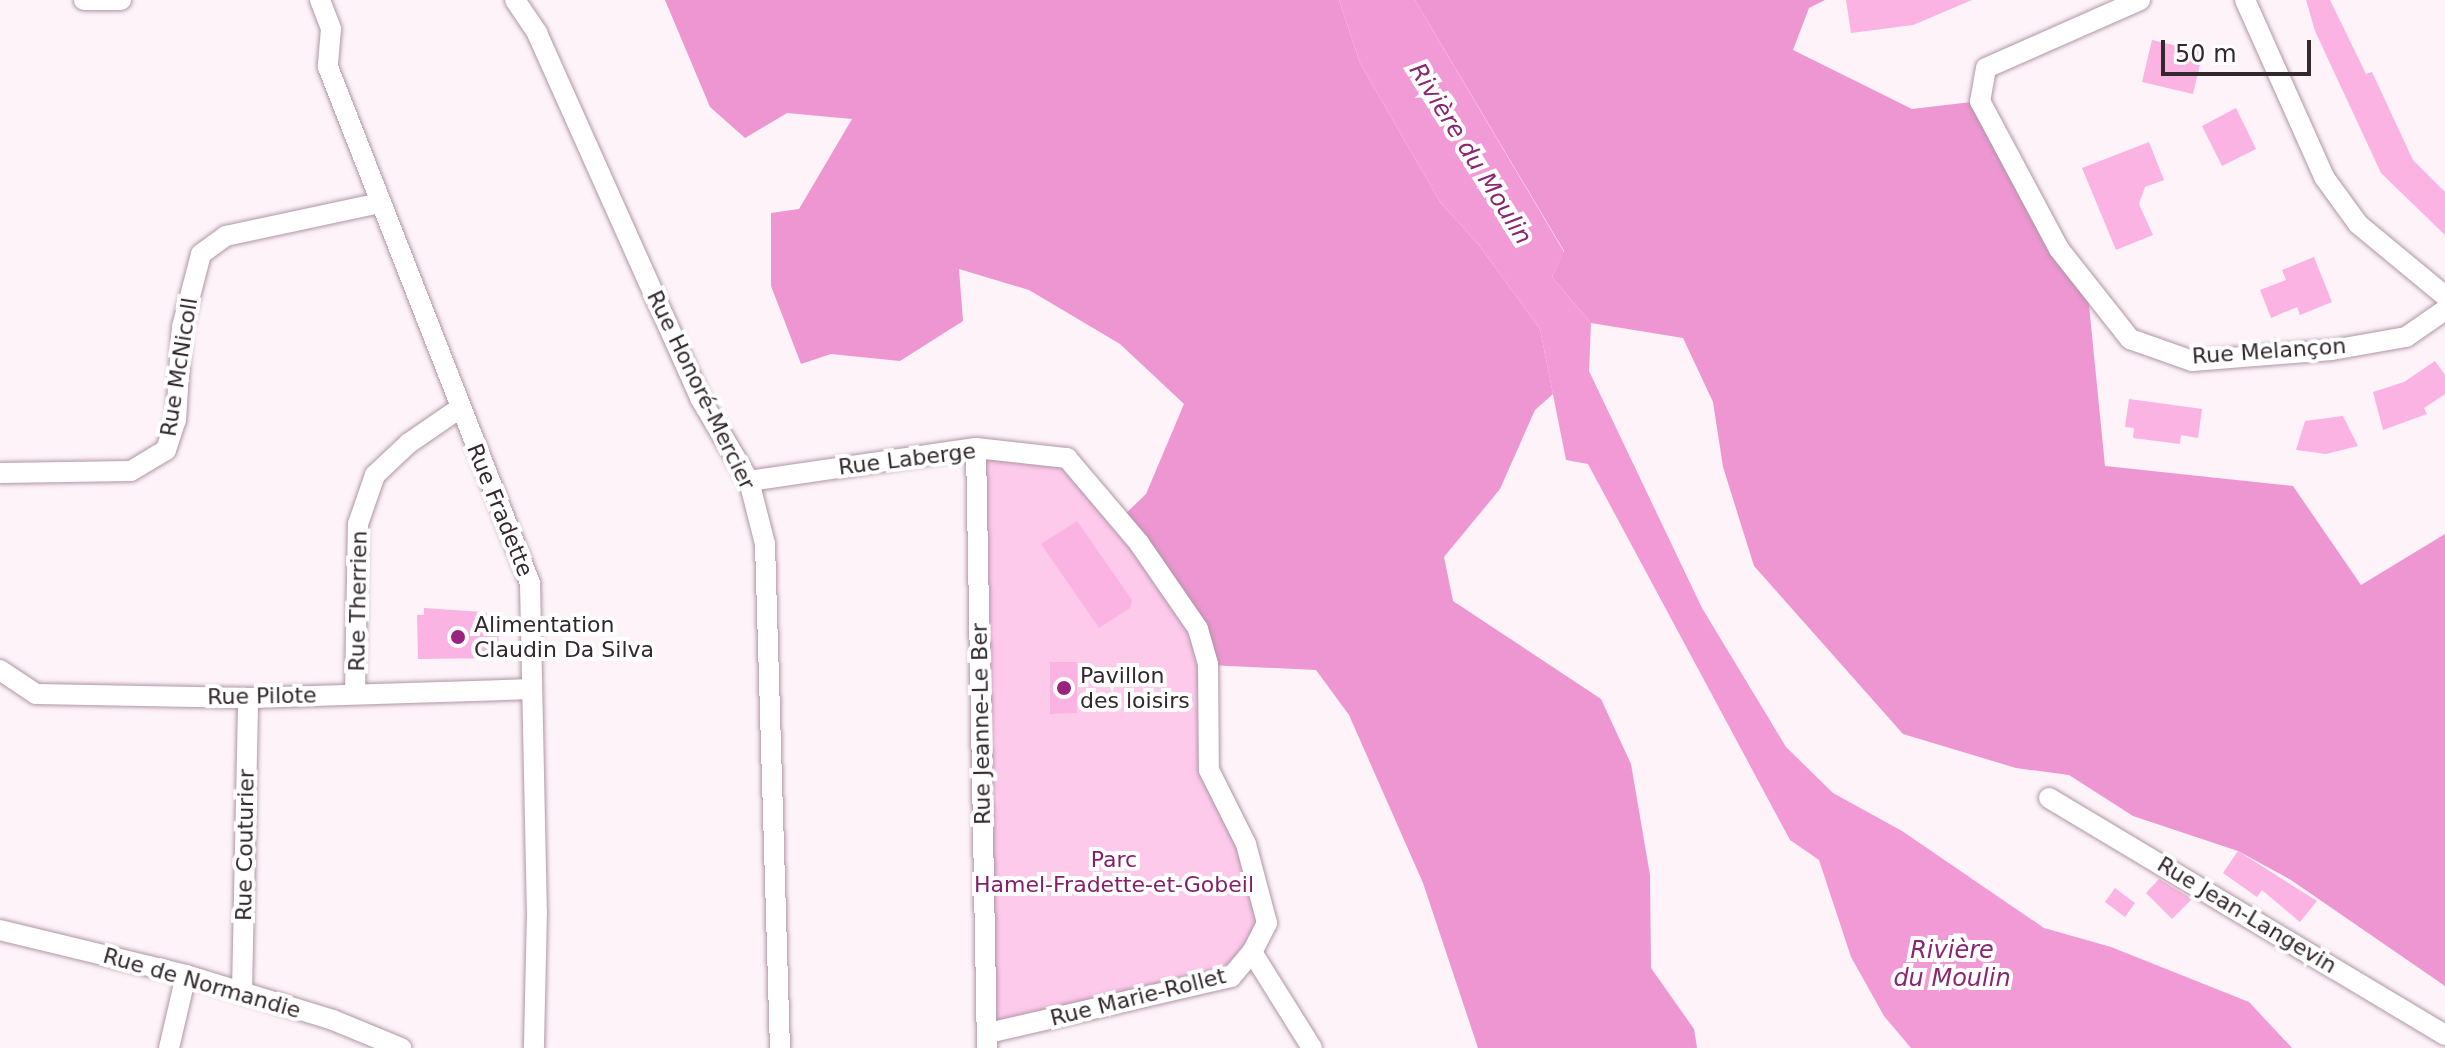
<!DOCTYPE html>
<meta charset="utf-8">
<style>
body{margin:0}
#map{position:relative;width:2445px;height:1048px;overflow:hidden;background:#fef3f9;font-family:"DejaVu Sans",sans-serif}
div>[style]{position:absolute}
.green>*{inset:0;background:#fecaec}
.forest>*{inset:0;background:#ee96d2}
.water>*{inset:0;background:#f29ad6}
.building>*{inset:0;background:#fab3e3}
.roads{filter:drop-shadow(0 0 2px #af96a6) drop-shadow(0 0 2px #af96a6)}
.minor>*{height:20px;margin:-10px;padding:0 10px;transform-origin:10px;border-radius:10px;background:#fff}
.dots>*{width:22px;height:22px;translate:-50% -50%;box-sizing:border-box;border:4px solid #fff;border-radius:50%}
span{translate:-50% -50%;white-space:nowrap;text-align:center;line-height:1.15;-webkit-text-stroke:8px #fff;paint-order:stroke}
.street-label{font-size:22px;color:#32282e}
.poi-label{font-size:22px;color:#32282e}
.left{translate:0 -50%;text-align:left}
.park-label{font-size:22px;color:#841f6c}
.water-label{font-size:24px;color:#8a2672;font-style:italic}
.scale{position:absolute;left:2161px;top:40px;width:150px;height:36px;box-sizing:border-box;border:4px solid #32282e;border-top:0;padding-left:10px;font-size:24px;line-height:28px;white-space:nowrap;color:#32282e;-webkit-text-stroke:6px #fff;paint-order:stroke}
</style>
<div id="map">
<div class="green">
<div style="clip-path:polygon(976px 448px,1067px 458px,1198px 629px,1206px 744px,1267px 923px,1231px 977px,988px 1033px)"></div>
</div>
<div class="forest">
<div style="clip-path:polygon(665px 0,1339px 0,1360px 63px,1440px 202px,1479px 245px,1540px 329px,1553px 394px,1535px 410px,1500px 489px,1444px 557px,1453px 601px,1601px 699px,1631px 764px,1650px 875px,1651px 968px,1694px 1029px,1697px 1048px,1478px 1048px,1423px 883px,1349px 715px,1316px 670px,1208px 665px,1198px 629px,1120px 519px,1146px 494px,1184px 404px,1120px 344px,1029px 290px,959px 269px,963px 321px,900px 361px,831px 354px,801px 364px,771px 286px,771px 213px,799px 209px,852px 119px,787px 113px,745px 138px,710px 107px)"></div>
<div style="clip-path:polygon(1415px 0,1825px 0,1809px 8px,1793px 50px,1912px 109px,1980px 101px,2087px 285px,2105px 466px,2293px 486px,2361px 585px,2445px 534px,2445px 986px,2291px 880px,2238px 851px,2133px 816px,2069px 775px,2016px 768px,1903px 734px,1754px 566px,1723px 467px,1713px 402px,1683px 338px,1591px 323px,1552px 277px,1564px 251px)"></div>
</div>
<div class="water">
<div style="clip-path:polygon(1339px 0,1415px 0,1564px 252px,1552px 277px,1591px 323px,1589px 371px,1702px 608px,1786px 747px,1833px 793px,1902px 831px,2044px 928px,2111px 947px,2249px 1002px,2292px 1048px,1911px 1048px,1884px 1016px,1851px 957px,1819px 860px,1790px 840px,1588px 464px,1566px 460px,1540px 329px,1479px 245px,1440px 202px,1360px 63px)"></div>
</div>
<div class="building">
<div style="clip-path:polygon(1846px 0,1972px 0,1913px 25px,1851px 33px)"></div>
<div style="clip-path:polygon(2306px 0,2330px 0,2366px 74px,2372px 72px,2413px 160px,2445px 192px,2445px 235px,2381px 173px,2315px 31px)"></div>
<div style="clip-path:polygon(2152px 40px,2203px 52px,2193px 94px,2142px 82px)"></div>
<div style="clip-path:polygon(2236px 108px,2256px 149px,2222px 166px,2202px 126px)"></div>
<div style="clip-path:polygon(2149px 142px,2164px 180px,2145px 187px,2139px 204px,2153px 235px,2116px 250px,2082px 168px)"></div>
<div style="clip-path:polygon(2314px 257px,2332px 302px,2300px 315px,2297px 307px,2271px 318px,2260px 290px,2286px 280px,2282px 270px)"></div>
<div style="clip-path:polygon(2435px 361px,2445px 375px,2445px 394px,2424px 408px,2427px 414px,2383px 430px,2373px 392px,2404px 382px)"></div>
<div style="clip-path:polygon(2129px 399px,2202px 409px,2198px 438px,2181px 435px,2180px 444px,2133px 438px,2134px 428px,2125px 427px)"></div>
<div style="clip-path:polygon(2343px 416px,2358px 446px,2326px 454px,2296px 450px,2305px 421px)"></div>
<div style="clip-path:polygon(1077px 521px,1132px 600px,1130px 608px,1099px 628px,1041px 544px)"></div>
<div style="clip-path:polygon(424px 608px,498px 613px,499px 658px,418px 659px,417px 615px,424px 615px)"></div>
<div style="clip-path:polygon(1050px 662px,1077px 662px,1077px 713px,1050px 714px)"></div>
<div style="clip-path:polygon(2238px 851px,2317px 901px,2300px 922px,2262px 890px,2257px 897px,2223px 873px)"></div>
<div style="clip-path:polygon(2159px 879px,2192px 899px,2172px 919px,2146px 893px)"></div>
<div style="clip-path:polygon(2115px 888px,2135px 903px,2125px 917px,2105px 902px)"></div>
</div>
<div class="roads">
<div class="minor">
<div style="left:84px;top:0;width:37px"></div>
<div style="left:320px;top:0;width:31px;rotate:69deg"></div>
<div style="left:331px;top:29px;width:38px;rotate:95deg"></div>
<div style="left:328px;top:67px;width:554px;rotate:68.62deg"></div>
<div style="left:530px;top:583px;width:328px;rotate:88.8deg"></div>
<div style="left:537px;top:911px;width:137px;rotate:91.3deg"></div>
<div style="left:515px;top:0;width:40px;rotate:56deg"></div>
<div style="left:537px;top:33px;width:400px;rotate:65.9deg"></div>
<div style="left:700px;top:398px;width:96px;rotate:59.4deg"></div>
<div style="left:749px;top:481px;width:65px;rotate:75.7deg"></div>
<div style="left:765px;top:544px;width:504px;rotate:88.3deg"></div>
<div style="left:2140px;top:0;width:168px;rotate:156.2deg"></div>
<div style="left:1986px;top:68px;width:34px;rotate:100deg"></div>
<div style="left:1980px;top:101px;width:168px;rotate:61.9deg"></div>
<div style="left:2059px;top:249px;width:115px;rotate:51.7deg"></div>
<div style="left:2130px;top:339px;width:66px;rotate:19.5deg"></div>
<div style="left:2192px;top:361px;width:140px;rotate:-4.5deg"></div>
<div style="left:2332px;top:350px;width:75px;rotate:-10deg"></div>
<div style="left:2406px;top:337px;width:47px;rotate:-34.7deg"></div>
<div style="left:2245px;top:0;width:194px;rotate:65.9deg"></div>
<div style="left:2324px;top:177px;width:58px;rotate:54.1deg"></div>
<div style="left:2358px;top:224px;width:113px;rotate:39.6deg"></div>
<div style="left:976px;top:448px;width:600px;rotate:88.95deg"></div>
<div style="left:0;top:473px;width:131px;rotate:-0.9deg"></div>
<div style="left:131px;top:471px;width:41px;rotate:-31deg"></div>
<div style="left:166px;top:450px;width:32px;rotate:-72deg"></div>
<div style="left:176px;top:420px;width:93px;rotate:-86.3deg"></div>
<div style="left:182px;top:327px;width:75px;rotate:-75.4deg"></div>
<div style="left:201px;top:254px;width:31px;rotate:-36deg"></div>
<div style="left:226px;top:236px;width:157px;rotate:-12.1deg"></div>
<div style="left:749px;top:481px;width:229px;rotate:-8.3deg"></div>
<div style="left:976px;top:448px;width:92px;rotate:6.3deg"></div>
<div style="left:1067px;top:458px;width:111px;rotate:49.7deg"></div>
<div style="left:1139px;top:543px;width:104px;rotate:55.5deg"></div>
<div style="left:1198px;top:629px;width:37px;rotate:74deg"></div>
<div style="left:1208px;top:665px;width:105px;rotate:89.5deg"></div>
<div style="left:1209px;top:770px;width:83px;rotate:63.4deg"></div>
<div style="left:1246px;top:844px;width:82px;rotate:75.1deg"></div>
<div style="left:1267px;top:923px;width:33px;rotate:117deg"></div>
<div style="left:1252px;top:952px;width:33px;rotate:130deg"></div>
<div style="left:1231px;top:977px;width:249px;rotate:167deg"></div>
<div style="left:0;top:670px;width:43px;rotate:33.7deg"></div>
<div style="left:36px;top:694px;width:212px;rotate:1.1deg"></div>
<div style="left:248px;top:698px;width:284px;rotate:-1.8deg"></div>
<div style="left:355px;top:693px;width:169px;rotate:-89deg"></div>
<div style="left:358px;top:524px;width:52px;rotate:-70.9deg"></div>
<div style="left:375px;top:475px;width:47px;rotate:-43.3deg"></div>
<div style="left:409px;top:443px;width:62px;rotate:-34.5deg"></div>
<div style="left:2049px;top:798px;width:462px;rotate:30.9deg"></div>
<div style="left:0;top:930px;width:191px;rotate:13.6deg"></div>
<div style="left:186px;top:975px;width:154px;rotate:17deg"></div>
<div style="left:333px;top:1020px;width:74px;rotate:22.4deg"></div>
<div style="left:1252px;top:952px;width:113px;rotate:58deg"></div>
<div style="left:242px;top:992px;width:294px;rotate:-88.8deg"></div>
<div style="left:169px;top:1048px;width:75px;rotate:-76.9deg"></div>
</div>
</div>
<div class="dots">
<div style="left:458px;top:637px;background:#99237e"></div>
<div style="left:1064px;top:688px;background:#99237e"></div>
</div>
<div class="street-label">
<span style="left:2269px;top:351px;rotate:-4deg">Rue Melançon</span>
<span style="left:179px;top:367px;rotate:-81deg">Rue McNicoll</span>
<span style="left:701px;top:390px;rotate:64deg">Rue Honoré-Mercier</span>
<span style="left:907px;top:459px;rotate:-7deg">Rue Laberge</span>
<span style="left:500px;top:510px;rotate:68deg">Rue Fradette</span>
<span style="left:358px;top:601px;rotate:-89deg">Rue Therrien</span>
<span style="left:262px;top:696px;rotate:-1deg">Rue Pilote</span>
<span style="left:981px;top:724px;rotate:-91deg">Rue Jeanne-Le Ber</span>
<span style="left:245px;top:845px;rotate:-89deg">Rue Couturier</span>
<span style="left:2247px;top:915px;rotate:31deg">Rue Jean-Langevin</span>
<span style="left:202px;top:983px;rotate:16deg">Rue de Normandie</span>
<span style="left:1138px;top:997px;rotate:-14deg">Rue Marie-Rollet</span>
</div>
<div class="poi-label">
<span class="left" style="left:474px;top:637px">Alimentation<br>Claudin Da Silva</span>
<span class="left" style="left:1080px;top:688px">Pavillon<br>des loisirs</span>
</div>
<div class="park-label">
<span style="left:1114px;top:872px">Parc<br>Hamel-Fradette-et-Gobeil</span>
</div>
<div class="water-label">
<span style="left:1470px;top:154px;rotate:58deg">Rivière du Moulin</span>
<span style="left:1952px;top:965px">Rivière<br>du Moulin</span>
</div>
<div class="scale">50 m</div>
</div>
